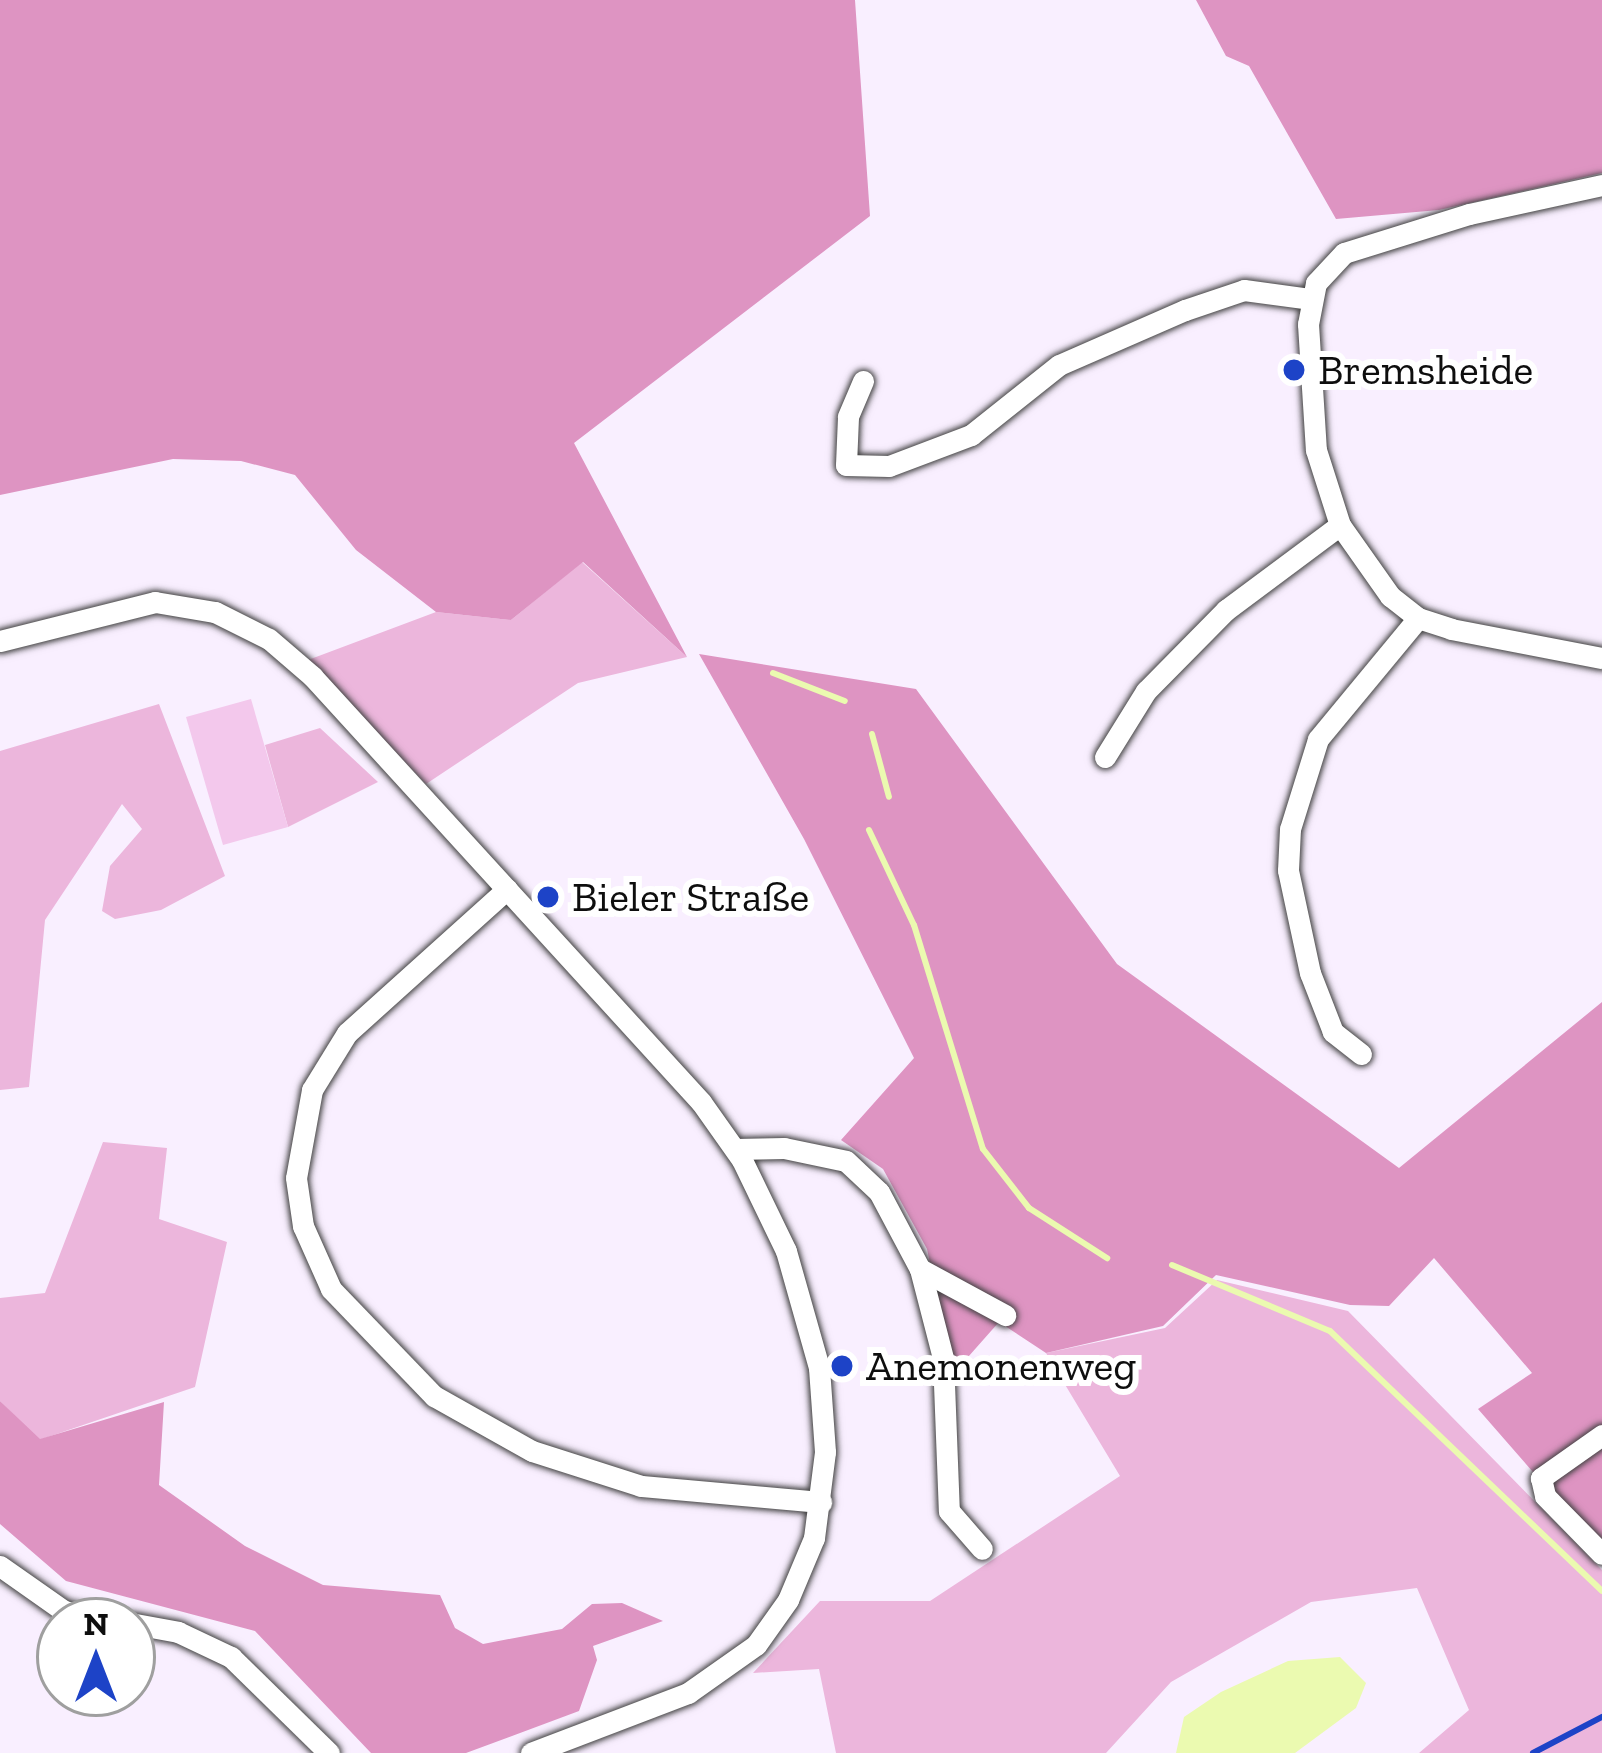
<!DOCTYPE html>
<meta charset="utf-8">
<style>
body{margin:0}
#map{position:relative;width:1602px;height:1753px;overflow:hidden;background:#f9efff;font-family:"Zilla Slab",serif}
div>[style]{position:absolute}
.green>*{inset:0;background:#ecb6dc}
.forest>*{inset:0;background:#de94c2}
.pitch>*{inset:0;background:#f3c8ec}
.water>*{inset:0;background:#ebfab0}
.stream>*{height:6px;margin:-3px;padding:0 3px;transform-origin:3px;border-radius:3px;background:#ebfab0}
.roads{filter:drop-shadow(0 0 3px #414141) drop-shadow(0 0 3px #414141)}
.minor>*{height:21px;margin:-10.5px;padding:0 10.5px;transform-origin:10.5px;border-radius:10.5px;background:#fff}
.rail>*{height:6px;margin:-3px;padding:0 3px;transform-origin:3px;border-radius:3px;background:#1d43c7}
.dots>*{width:33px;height:33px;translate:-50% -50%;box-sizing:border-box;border:6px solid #fff;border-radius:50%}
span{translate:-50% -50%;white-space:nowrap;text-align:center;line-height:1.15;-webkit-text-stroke:12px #fff;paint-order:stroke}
.poi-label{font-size:42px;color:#0e0e0e}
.left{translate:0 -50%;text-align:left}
.north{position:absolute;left:36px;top:1597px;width:120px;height:120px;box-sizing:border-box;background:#fff;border:3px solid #9f9f9f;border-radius:50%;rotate:0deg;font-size:33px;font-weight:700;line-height:48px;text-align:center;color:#0e0e0e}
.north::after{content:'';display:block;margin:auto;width:42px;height:54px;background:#1d43c7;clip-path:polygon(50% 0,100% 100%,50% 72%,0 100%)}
</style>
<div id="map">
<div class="green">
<div style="clip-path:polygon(582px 562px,687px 657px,578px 683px,426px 784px,308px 660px,436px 612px,511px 620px)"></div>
<div style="clip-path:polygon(159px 704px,225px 876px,161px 910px,115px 919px,102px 911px,110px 866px,142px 829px,122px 804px,45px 920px,29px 1087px,0 1090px,0 751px)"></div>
<div style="clip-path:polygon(320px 728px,378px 782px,288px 827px,265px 745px)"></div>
<div style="clip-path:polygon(103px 1142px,167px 1148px,159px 1219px,227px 1242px,195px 1387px,39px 1440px,0 1401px,0 1298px,45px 1293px)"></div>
<div style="clip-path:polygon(1217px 1280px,1348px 1311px,1602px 1570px,1602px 1753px,1419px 1753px,1469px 1710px,1417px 1588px,1311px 1602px,1171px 1682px,1106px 1753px,836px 1753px,819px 1669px,753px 1673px,820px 1601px,930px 1601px,1120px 1476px,1046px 1353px,1165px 1328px)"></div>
</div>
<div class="forest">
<div style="clip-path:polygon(0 0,855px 0,870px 216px,574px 443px,687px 657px,583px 562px,511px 620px,436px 612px,356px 550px,295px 475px,241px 461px,173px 459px,0 495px)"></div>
<div style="clip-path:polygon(1196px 0,1602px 0,1602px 173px,1439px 210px,1336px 219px,1249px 66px,1226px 56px)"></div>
<div style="clip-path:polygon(699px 654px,916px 689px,1117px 964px,1399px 1168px,1602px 1002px,1602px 1551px,1478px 1409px,1532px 1373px,1434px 1258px,1389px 1306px,1350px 1305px,1216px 1275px,1163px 1326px,1046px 1353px,999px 1322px,953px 1374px,927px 1249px,883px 1169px,841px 1140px,914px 1058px,804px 839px)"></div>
<div style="clip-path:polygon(0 1401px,40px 1439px,164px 1402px,159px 1485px,245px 1546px,323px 1585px,440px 1595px,455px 1628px,483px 1644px,562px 1629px,592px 1604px,622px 1603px,663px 1621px,593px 1646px,597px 1660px,579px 1711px,466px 1753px,371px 1753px,255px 1631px,66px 1581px,0 1524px)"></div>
</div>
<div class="pitch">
<div style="clip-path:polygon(251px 699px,288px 827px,223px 845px,186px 717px)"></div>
</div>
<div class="water">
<div style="clip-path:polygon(1340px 1657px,1366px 1683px,1356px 1708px,1295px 1753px,1176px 1753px,1184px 1717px,1221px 1692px,1288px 1661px)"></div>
</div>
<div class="stream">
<div style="left:773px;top:673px;width:77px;rotate:21.3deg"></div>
<div style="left:872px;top:734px;width:65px;rotate:74.9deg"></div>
<div style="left:869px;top:830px;width:105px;rotate:64.7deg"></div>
<div style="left:914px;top:925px;width:234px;rotate:72.9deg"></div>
<div style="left:983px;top:1149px;width:75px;rotate:52.1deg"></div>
<div style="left:1029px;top:1208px;width:93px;rotate:32.7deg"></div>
<div style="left:1172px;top:1265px;width:171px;rotate:22.7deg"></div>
<div style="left:1330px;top:1331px;width:376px;rotate:43.7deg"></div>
</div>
<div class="roads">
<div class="minor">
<div style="left:1602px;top:185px;width:136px;rotate:167.7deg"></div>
<div style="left:1469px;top:214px;width:131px;rotate:162.7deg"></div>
<div style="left:1344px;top:253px;width:41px;rotate:133deg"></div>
<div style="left:1316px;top:283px;width:42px;rotate:101deg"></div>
<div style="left:1308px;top:324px;width:126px;rotate:86.4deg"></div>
<div style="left:1316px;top:450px;width:79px;rotate:72.3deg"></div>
<div style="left:1340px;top:525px;width:87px;rotate:54.8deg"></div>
<div style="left:1390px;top:596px;width:36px;rotate:38deg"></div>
<div style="left:1418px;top:618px;width:35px;rotate:18deg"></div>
<div style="left:1451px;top:629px;width:154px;rotate:10.9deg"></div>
<div style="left:863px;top:381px;width:39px;rotate:113deg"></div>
<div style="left:848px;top:417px;width:48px;rotate:92.4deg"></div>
<div style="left:846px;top:465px;width:43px;rotate:1.3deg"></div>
<div style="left:889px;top:466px;width:88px;rotate:-20.7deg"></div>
<div style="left:971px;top:435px;width:112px;rotate:-38.5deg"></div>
<div style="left:1059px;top:365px;width:137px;rotate:-23.6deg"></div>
<div style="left:1185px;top:310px;width:62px;rotate:-18.7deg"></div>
<div style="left:1244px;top:290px;width:68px;rotate:7.7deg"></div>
<div style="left:0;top:641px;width:160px;rotate:-14.1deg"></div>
<div style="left:155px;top:602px;width:61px;rotate:9.5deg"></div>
<div style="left:215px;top:612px;width:60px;rotate:26.6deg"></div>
<div style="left:269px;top:639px;width:57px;rotate:40.7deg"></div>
<div style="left:312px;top:676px;width:577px;rotate:47.6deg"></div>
<div style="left:701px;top:1102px;width:71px;rotate:54.7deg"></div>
<div style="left:742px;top:1160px;width:101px;rotate:64.2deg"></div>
<div style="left:786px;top:1251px;width:122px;rotate:74.2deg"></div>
<div style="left:819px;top:1368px;width:84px;rotate:85.9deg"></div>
<div style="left:825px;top:1452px;width:87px;rotate:97.3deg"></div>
<div style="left:814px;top:1538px;width:67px;rotate:112.8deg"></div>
<div style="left:788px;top:1600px;width:55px;rotate:125.4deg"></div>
<div style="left:756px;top:1645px;width:83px;rotate:144.8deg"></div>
<div style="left:688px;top:1693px;width:168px;rotate:159.1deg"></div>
<div style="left:1105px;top:757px;width:78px;rotate:-58.2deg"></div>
<div style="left:1146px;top:691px;width:114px;rotate:-45.4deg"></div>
<div style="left:1226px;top:610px;width:142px;rotate:-36.7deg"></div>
<div style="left:507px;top:889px;width:215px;rotate:138deg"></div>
<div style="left:347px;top:1033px;width:67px;rotate:121.6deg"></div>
<div style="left:312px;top:1090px;width:89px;rotate:100.3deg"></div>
<div style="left:296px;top:1178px;width:49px;rotate:81.7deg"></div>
<div style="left:303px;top:1226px;width:69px;rotate:66deg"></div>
<div style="left:331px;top:1289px;width:149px;rotate:46.1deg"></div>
<div style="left:434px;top:1396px;width:112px;rotate:29.3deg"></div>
<div style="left:532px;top:1451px;width:114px;rotate:17.8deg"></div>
<div style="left:641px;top:1486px;width:181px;rotate:5.1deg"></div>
<div style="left:1361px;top:1054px;width:36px;rotate:-142deg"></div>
<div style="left:1333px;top:1032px;width:63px;rotate:-111.3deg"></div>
<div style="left:1310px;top:973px;width:105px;rotate:-102.1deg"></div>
<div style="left:1288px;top:870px;width:41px;rotate:-87.2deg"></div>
<div style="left:1290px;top:829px;width:94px;rotate:-72.7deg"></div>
<div style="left:1318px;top:739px;width:157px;rotate:-50.4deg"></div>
<div style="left:735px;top:1149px;width:49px;rotate:-1.2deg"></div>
<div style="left:784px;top:1148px;width:63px;rotate:11.8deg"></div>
<div style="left:846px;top:1161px;width:45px;rotate:43.2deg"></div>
<div style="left:879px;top:1192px;width:87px;rotate:62deg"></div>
<div style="left:920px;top:1269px;width:97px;rotate:28.4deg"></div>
<div style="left:920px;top:1269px;width:92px;rotate:75.5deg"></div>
<div style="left:943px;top:1358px;width:153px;rotate:87.8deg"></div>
<div style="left:949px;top:1511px;width:50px;rotate:49deg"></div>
<div style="left:1602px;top:1435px;width:75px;rotate:144.8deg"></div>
<div style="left:1541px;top:1478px;width:18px;rotate:77deg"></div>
<div style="left:1545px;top:1496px;width:81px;rotate:45.5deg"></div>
<div style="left:0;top:1566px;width:78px;rotate:35.1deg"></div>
<div style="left:64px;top:1611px;width:116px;rotate:10.4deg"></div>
<div style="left:178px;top:1632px;width:59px;rotate:25.3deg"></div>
<div style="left:231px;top:1657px;width:137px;rotate:44.4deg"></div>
</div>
</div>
<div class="rail">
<div style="left:1533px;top:1753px;width:78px;rotate:-27.6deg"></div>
</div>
<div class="dots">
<div style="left:1294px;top:370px;background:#1d43c7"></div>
<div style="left:548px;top:897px;background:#1d43c7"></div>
<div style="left:842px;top:1366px;background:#1d43c7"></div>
</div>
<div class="poi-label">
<span class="left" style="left:1318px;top:370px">Bremsheide</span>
<span class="left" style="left:572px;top:897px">Bieler Straße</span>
<span class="left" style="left:866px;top:1366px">Anemonenweg</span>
</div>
<div class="north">N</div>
</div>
